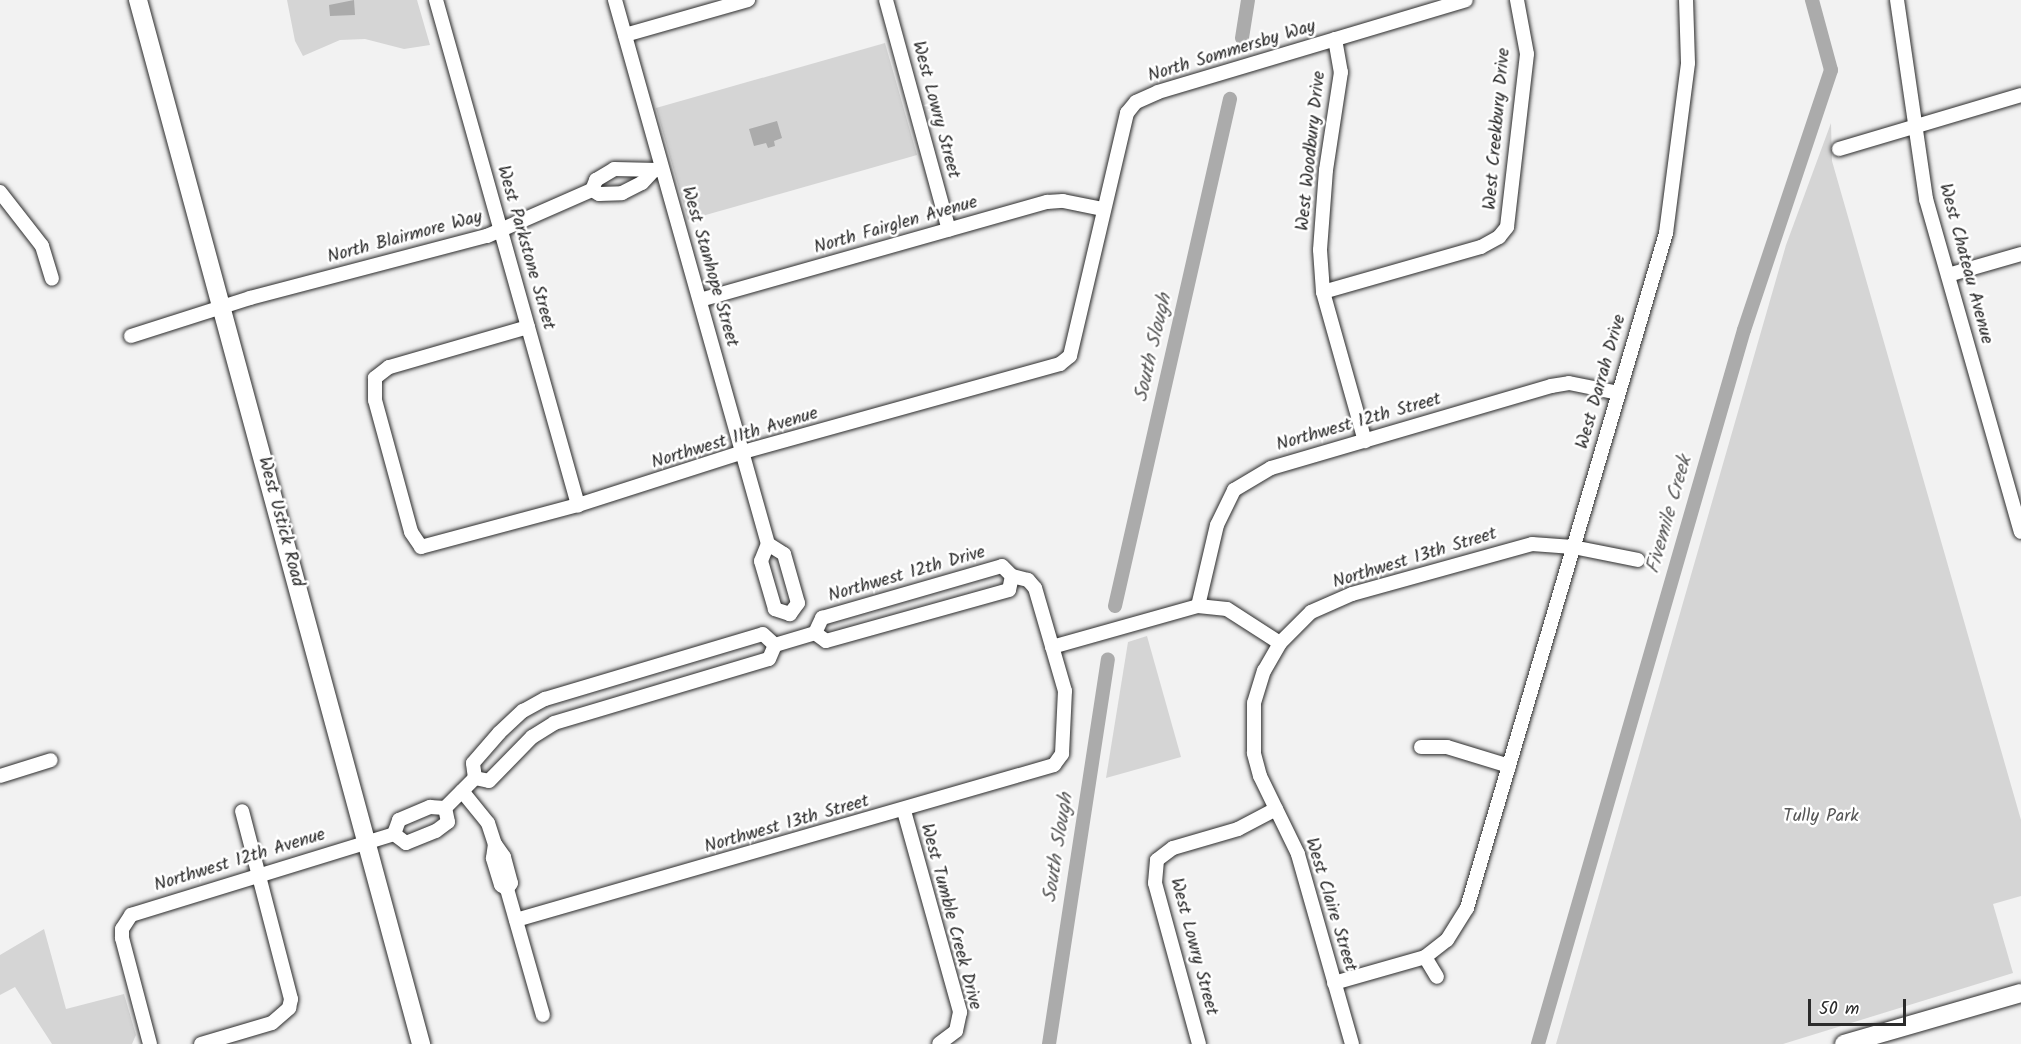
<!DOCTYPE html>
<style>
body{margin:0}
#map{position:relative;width:2021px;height:1044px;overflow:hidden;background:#f2f2f2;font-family:Kalam,sans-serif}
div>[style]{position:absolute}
.green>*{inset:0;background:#d5d5d5}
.water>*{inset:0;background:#ababab}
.canal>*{height:14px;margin:-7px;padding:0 7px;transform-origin:7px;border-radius:7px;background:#ababab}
.roads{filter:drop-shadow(0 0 2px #2b2b2b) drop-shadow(0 0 2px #2b2b2b)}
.street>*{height:14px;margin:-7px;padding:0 7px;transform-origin:7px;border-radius:7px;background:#fff}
.secondary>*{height:18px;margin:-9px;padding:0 9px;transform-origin:9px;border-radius:9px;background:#fff}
span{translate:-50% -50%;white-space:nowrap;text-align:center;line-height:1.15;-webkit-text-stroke:5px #fff;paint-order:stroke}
.street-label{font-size:18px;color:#2b2b2b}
.park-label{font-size:18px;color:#565656}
.water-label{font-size:20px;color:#585858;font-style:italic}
.scale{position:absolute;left:1808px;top:999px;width:98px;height:27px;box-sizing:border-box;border:3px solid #2b2b2b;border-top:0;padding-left:8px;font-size:18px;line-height:21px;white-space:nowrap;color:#2b2b2b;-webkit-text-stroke:4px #fff;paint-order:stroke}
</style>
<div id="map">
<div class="green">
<div style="clip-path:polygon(287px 0,417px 0,430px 45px,404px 49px,365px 39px,340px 40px,303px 56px,295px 41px)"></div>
<div style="clip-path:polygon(885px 43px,917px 155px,688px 220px,656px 108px)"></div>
<div style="clip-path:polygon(1831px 123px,1832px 161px,2021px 820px,2021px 896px,1993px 904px,2013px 973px,1783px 1044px,1556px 1044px,1786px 245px)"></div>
<div style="clip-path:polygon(1147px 636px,1181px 757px,1106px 778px,1128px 642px)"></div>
<div style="clip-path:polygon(44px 929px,66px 1009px,124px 994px,136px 1035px,132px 1044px,52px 1044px,15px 987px,0 995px,0 955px)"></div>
</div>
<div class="water">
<div style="clip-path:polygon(354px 0,355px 15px,330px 16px,329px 5px)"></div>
<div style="clip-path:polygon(777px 121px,782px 138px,774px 141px,775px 146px,768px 148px,766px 143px,754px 146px,749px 129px)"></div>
</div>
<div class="canal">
<div style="left:1242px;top:38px;width:38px;rotate:-81deg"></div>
<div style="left:1115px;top:606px;width:520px;rotate:-77.22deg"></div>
<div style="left:1049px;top:1044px;width:389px;rotate:-81.3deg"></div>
<div style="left:1538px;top:1044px;width:743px;rotate:-73.91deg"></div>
<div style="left:1744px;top:330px;width:274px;rotate:-71.5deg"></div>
<div style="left:1831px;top:70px;width:73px;rotate:-105.2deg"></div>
</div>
<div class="roads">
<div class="street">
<div style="left:436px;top:0;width:525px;rotate:74.29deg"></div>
<div style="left:615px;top:0;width:565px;rotate:74.29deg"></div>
<div style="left:886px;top:0;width:238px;rotate:74.7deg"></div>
<div style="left:1897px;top:0;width:201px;rotate:81.7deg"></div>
<div style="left:1926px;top:199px;width:346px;rotate:74.1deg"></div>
<div style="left:625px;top:35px;width:128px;rotate:-15.9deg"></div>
<div style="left:1335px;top:39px;width:34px;rotate:80deg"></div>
<div style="left:1341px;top:72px;width:99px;rotate:98.7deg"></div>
<div style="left:1326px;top:170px;width:80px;rotate:94.3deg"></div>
<div style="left:1320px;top:250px;width:42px;rotate:85.9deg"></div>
<div style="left:1323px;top:292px;width:155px;rotate:74.3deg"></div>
<div style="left:1839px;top:149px;width:190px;rotate:-16.5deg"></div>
<div style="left:592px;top:190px;width:11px;rotate:-68deg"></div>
<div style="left:596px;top:180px;width:21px;rotate:-31deg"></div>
<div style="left:614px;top:169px;width:44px;rotate:1.3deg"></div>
<div style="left:0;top:192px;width:68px;rotate:52.1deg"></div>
<div style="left:42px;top:246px;width:34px;rotate:73deg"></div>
<div style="left:1948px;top:275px;width:76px;rotate:-16deg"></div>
<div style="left:1323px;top:292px;width:164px;rotate:-15.9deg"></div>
<div style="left:1481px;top:247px;width:21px;rotate:-29deg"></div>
<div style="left:1499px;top:237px;width:13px;rotate:-51deg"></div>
<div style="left:1507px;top:227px;width:174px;rotate:-83.4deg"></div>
<div style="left:1527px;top:54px;width:55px;rotate:-100.5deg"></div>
<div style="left:700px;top:300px;width:361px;rotate:-15.8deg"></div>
<div style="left:1047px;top:202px;width:16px;rotate:-4deg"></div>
<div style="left:1063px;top:201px;width:41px;rotate:11.3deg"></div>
<div style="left:528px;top:327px;width:145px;rotate:163.9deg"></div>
<div style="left:389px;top:367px;width:18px;rotate:142deg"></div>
<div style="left:375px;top:378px;width:22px;rotate:90deg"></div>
<div style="left:375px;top:400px;width:137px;rotate:74.7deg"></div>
<div style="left:411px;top:532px;width:18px;rotate:56deg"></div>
<div style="left:421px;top:547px;width:163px;rotate:-15deg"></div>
<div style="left:578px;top:505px;width:173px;rotate:-17.8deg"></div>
<div style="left:743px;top:452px;width:329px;rotate:-15.5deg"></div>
<div style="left:1060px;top:364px;width:13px;rotate:-39deg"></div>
<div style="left:1070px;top:356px;width:250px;rotate:-76.8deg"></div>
<div style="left:1127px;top:113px;width:14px;rotate:-51deg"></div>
<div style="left:1136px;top:102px;width:24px;rotate:-24deg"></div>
<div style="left:1158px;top:92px;width:321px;rotate:-16.6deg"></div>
<div style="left:131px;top:336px;width:125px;rotate:-17.7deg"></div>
<div style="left:250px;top:298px;width:245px;rotate:-14.7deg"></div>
<div style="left:487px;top:236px;width:115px;rotate:-23.7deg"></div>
<div style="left:592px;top:190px;width:8px;rotate:30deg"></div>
<div style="left:599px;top:194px;width:23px;rotate:-2deg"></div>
<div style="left:622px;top:193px;width:22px;rotate:-27deg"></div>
<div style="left:642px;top:183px;width:16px;rotate:-47deg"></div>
<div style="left:768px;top:544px;width:19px;rotate:32deg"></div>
<div style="left:784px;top:554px;width:51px;rotate:74.1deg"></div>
<div style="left:798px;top:603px;width:14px;rotate:126deg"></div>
<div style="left:790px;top:614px;width:16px;rotate:-162deg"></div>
<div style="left:775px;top:609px;width:50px;rotate:-106.3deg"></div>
<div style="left:761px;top:561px;width:18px;rotate:-68deg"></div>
<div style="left:1002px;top:566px;width:14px;rotate:45deg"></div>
<div style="left:1012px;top:576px;width:14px;rotate:102deg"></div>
<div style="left:1009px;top:590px;width:190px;rotate:164.4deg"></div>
<div style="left:826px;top:641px;width:14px;rotate:-144deg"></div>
<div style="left:815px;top:633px;width:17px;rotate:-65deg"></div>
<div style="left:822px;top:618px;width:187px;rotate:-16.1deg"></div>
<div style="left:1198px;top:606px;width:83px;rotate:-76.8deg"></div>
<div style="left:1217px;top:525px;width:39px;rotate:-64deg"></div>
<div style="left:1234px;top:490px;width:43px;rotate:-30.7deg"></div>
<div style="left:1271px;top:468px;width:292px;rotate:-16.3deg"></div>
<div style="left:1551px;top:386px;width:18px;rotate:-9deg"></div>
<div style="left:1569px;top:383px;width:50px;rotate:11.5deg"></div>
<div style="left:775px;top:645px;width:42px;rotate:-16.7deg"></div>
<div style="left:1052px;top:647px;width:152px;rotate:-15.7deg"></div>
<div style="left:1198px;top:606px;width:29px;rotate:6deg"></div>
<div style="left:1227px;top:609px;width:63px;rotate:32.7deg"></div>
<div style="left:1421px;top:747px;width:26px"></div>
<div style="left:1447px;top:747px;width:65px;rotate:17deg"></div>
<div style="left:0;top:776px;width:53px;rotate:-17.4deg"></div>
<div style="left:475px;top:778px;width:15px;rotate:-98deg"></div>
<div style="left:473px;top:763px;width:40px;rotate:-49deg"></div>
<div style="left:499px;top:733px;width:33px;rotate:-43deg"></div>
<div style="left:523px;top:711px;width:25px;rotate:-29deg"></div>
<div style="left:545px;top:699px;width:227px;rotate:-16.6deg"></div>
<div style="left:763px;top:634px;width:16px;rotate:43deg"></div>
<div style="left:475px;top:778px;width:14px;rotate:12deg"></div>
<div style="left:489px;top:781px;width:62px;rotate:-45.7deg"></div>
<div style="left:532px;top:737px;width:26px;rotate:-32deg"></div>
<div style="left:554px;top:723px;width:224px;rotate:-16.6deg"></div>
<div style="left:769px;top:659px;width:15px;rotate:-67deg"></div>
<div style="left:462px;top:791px;width:41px;rotate:50.9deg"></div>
<div style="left:488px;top:823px;width:22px;rotate:72deg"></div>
<div style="left:904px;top:811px;width:209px;rotate:74.4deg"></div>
<div style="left:960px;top:1012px;width:19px;rotate:102deg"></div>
<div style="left:956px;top:1031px;width:21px;rotate:143deg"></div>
<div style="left:394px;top:834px;width:15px;rotate:-70deg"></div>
<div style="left:399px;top:820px;width:34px;rotate:-23deg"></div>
<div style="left:430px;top:807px;width:15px;rotate:4deg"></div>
<div style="left:445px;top:808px;width:42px;rotate:-45deg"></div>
<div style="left:394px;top:834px;width:15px;rotate:37deg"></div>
<div style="left:406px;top:843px;width:32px;rotate:-22deg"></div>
<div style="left:436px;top:831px;width:15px;rotate:-37deg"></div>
<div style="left:448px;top:822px;width:14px;rotate:-102deg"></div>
<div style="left:495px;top:844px;width:16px;rotate:55deg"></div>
<div style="left:504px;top:857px;width:27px;rotate:75deg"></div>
<div style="left:511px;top:883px;width:7px;rotate:124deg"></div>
<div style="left:507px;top:889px;width:7px;rotate:-146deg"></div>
<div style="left:501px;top:885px;width:28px;rotate:-107deg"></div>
<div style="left:493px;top:858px;width:14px;rotate:-82deg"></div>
<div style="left:507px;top:889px;width:131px;rotate:74.1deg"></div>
<div style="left:516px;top:920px;width:560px;rotate:-16.07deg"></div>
<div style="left:1054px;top:765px;width:14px;rotate:-54deg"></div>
<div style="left:1062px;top:754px;width:63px;rotate:-87.3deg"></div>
<div style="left:1065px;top:691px;width:107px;rotate:-106.2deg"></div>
<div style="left:1035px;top:588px;width:11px;rotate:-131deg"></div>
<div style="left:1028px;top:580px;width:16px;rotate:-166deg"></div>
<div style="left:1425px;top:957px;width:23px;rotate:59deg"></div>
<div style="left:1334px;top:983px;width:95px;rotate:-15.9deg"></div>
<div style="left:1425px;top:957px;width:28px;rotate:-38deg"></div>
<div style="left:1447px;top:940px;width:38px;rotate:-58deg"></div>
<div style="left:1467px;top:908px;width:704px;rotate:-73.57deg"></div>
<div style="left:1666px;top:233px;width:171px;rotate:-82.6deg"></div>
<div style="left:1688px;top:63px;width:63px;rotate:-91.8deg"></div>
<div style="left:150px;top:1044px;width:110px;rotate:-104.8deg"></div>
<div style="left:122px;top:938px;width:9px;rotate:-90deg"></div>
<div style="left:122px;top:929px;width:17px;rotate:-57deg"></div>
<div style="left:131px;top:915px;width:275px;rotate:-17.1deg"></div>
<div style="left:201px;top:1044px;width:74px;rotate:-16.5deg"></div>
<div style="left:272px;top:1023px;width:23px;rotate:-41deg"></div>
<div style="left:289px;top:1008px;width:9px;rotate:-77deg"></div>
<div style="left:291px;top:999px;width:194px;rotate:-104.6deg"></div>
<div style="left:1199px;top:1044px;width:167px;rotate:-105.3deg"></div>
<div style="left:1155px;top:883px;width:23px;rotate:-85deg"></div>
<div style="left:1157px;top:860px;width:20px;rotate:-37deg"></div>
<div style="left:1173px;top:848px;width:68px;rotate:-16.3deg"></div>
<div style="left:1238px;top:829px;width:43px;rotate:-27.8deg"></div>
<div style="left:1352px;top:1044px;width:198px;rotate:-105.9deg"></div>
<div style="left:1298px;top:854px;width:87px;rotate:-116deg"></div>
<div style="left:1260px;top:776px;width:24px;rotate:-105deg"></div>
<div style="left:1254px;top:753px;width:50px;rotate:-90deg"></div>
<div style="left:1254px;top:703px;width:34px;rotate:-73deg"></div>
<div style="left:1264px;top:671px;width:32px;rotate:-60deg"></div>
<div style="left:1280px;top:643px;width:44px;rotate:-45deg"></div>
<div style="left:1311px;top:612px;width:45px;rotate:-23.7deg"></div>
<div style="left:1352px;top:594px;width:187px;rotate:-15.5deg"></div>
<div style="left:1532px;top:544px;width:41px;rotate:4.2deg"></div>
<div style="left:1573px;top:547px;width:66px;rotate:11.3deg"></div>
</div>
<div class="secondary">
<div style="left:138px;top:0;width:1082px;rotate:74.83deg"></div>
<div style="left:1844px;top:1044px;width:184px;rotate:-16.1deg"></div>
</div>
</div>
<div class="street-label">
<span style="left:1232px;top:52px;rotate:-17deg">North Sommersby Way</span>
<span style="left:935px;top:110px;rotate:75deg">West Lowry Street</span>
<span style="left:1498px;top:129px;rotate:-85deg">West Creekbury Drive</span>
<span style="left:1312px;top:151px;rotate:-84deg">West Woodbury Drive</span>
<span style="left:896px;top:226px;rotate:-16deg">North Fairglen Avenue</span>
<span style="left:405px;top:238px;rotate:-15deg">North Blairmore Way</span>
<span style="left:525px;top:248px;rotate:74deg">West Parkstone Street</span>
<span style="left:1965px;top:264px;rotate:75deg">West Chateau Avenue</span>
<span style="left:709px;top:267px;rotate:74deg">West Stanhope Street</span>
<span style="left:1602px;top:382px;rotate:-74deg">West Darrah Drive</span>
<span style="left:1359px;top:423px;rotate:-16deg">Northwest 12th Street</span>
<span style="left:735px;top:439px;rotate:-17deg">Northwest 11th Avenue</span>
<span style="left:280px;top:522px;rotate:75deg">West Ustick Road</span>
<span style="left:1415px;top:559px;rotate:-17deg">Northwest 13th Street</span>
<span style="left:907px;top:575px;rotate:-16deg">Northwest 12th Drive</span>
<span style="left:787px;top:825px;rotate:-16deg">Northwest 13th Street</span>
<span style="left:240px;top:861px;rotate:-17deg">Northwest 12th Avenue</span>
<span style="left:1330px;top:905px;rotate:73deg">West Claire Street</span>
<span style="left:950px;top:917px;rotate:75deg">West Tumble Creek Drive</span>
<span style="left:1193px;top:947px;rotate:75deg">West Lowry Street</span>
</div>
<div class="park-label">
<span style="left:1821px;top:817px">Tully Park</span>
</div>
<div class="water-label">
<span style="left:1154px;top:348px;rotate:-77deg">South Slough</span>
<span style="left:1670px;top:515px;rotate:-74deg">Fivemile Creek</span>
<span style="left:1059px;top:848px;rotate:-81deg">South Slough</span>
</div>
<div class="scale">50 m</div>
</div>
